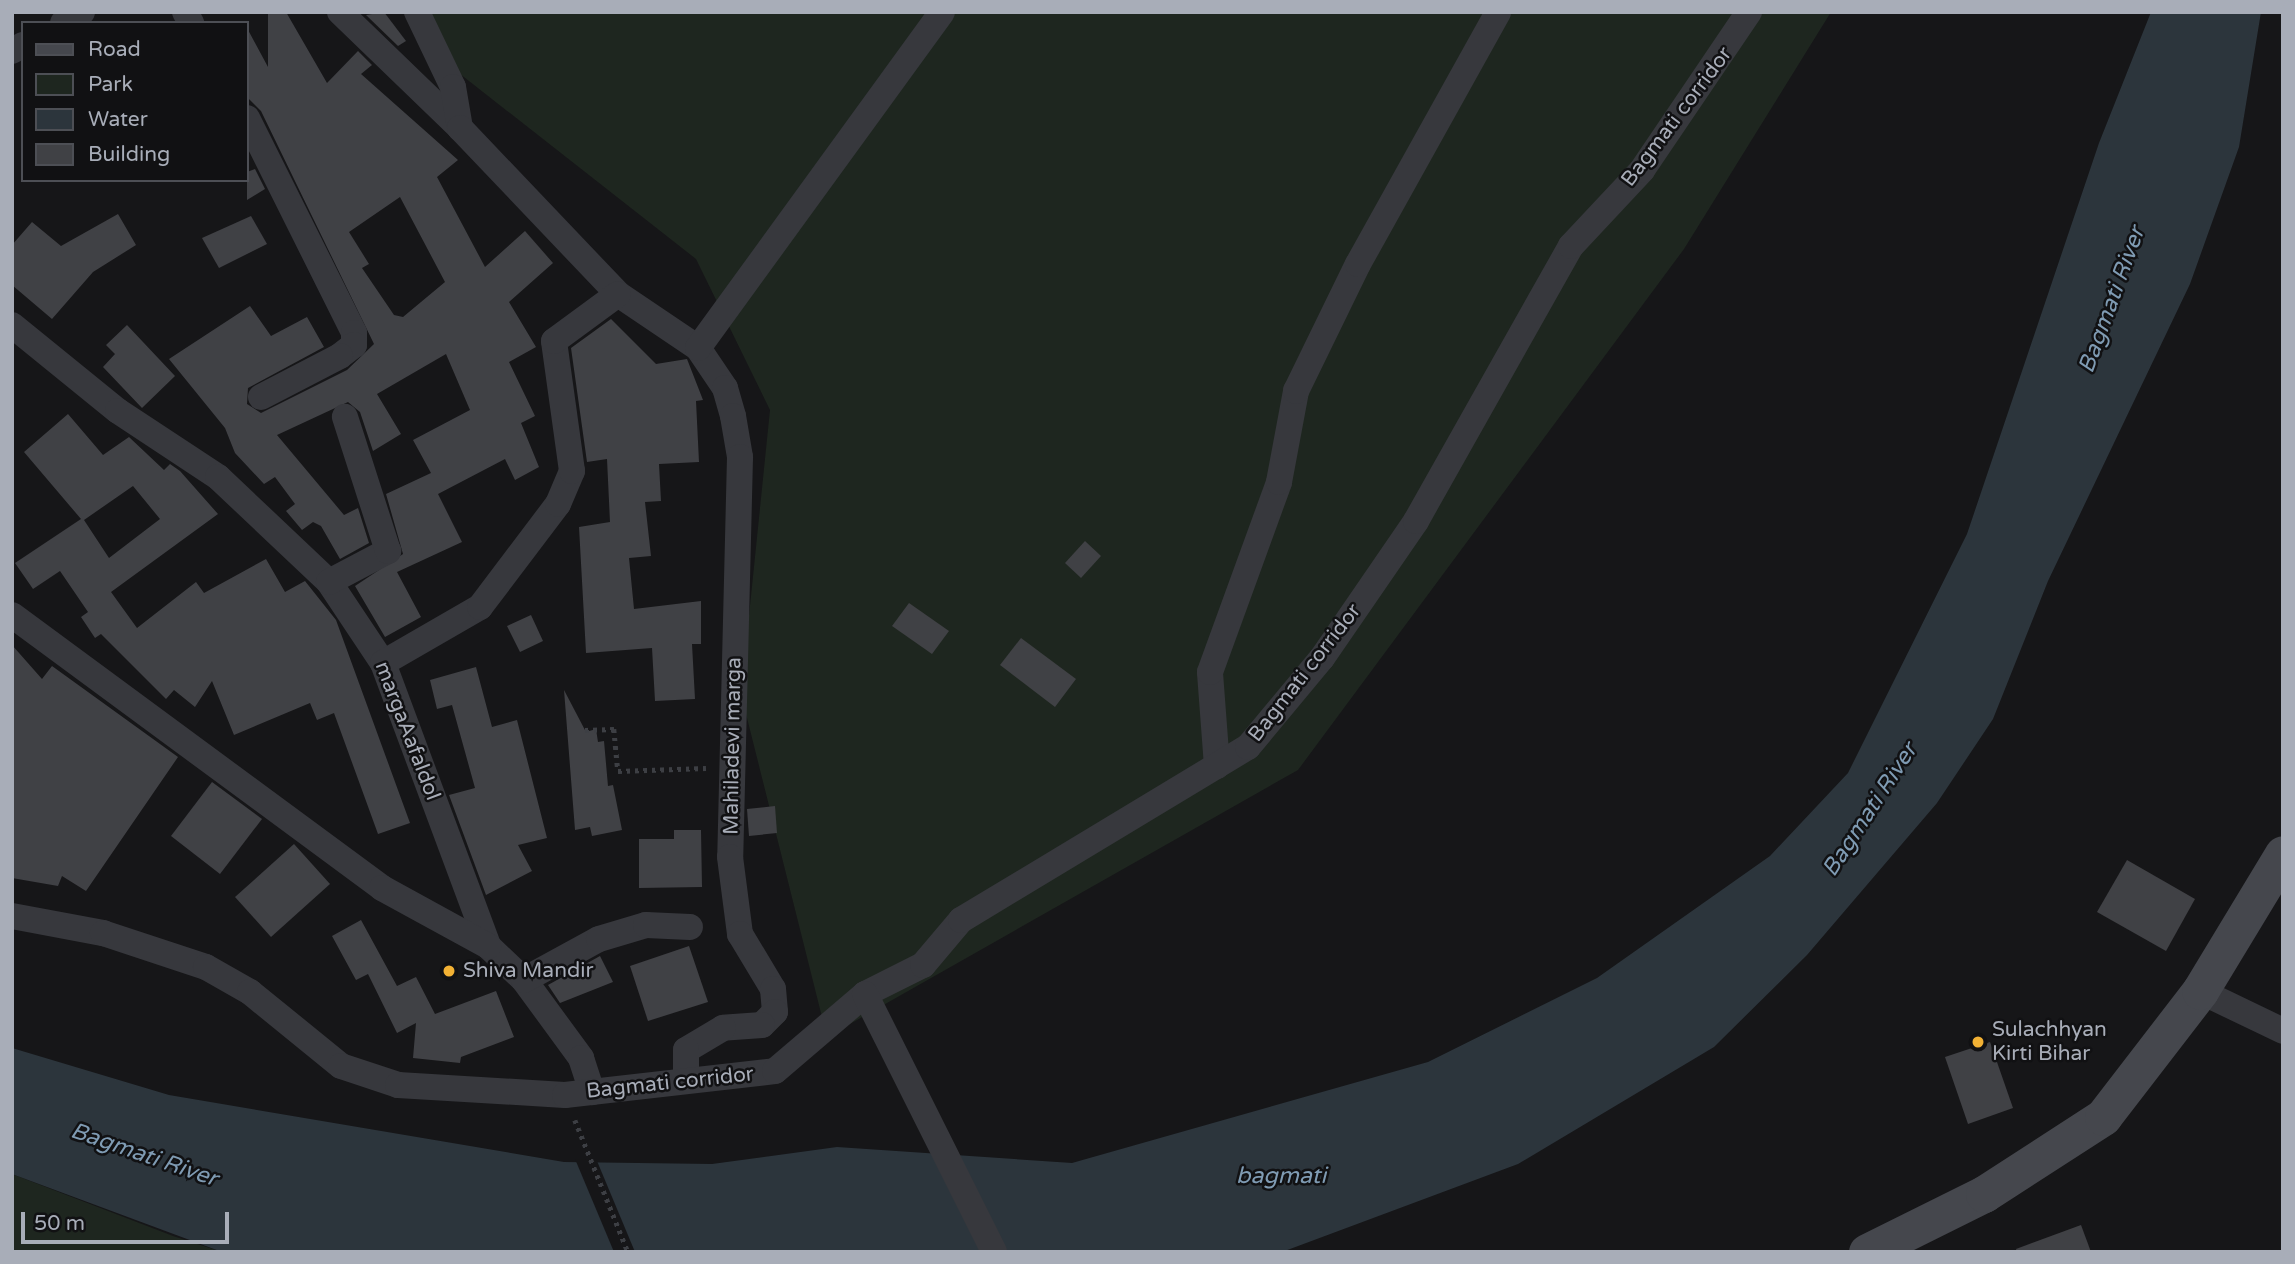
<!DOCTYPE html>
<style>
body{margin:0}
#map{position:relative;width:2295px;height:1264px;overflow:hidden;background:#161618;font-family:"Varela Round",sans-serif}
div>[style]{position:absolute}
.green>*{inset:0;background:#1e261f}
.water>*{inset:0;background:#2c353c}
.pier>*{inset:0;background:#161618}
.building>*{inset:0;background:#404145}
.path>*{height:4.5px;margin-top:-2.25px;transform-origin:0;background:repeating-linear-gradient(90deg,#3d3f44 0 3.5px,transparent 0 8.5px)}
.minor>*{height:26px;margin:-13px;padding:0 13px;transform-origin:13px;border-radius:13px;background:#37383d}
.secondary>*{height:37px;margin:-18.5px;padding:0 18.5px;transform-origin:18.5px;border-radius:18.5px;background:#45474d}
.dots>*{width:19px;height:19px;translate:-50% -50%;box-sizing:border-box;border:4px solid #111113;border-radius:50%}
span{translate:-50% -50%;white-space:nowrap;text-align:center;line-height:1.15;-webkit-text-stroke:5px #111113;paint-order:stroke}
.street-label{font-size:21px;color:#a8adb8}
.poi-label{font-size:21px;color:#a8adb8}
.left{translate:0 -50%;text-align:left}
.water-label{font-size:23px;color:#7f9bb3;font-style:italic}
.frame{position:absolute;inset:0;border:14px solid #a8adb8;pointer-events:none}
.legend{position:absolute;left:21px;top:21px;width:228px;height:161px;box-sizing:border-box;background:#111113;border:2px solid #4d4f55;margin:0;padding:9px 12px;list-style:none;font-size:21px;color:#a8adb8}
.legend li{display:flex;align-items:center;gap:14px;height:35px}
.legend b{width:35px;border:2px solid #4d4f55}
.scale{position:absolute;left:21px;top:1212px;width:208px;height:32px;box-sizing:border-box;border:4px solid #a8adb8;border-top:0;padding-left:9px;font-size:21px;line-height:24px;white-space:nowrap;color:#a8adb8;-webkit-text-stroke:5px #111113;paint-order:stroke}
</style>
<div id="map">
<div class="green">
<div style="clip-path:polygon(426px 12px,1831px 12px,1684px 249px,1298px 770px,827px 1037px,741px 694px,770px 410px,696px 259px,455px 70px)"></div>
<div style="clip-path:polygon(12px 1174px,173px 1236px,222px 1252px,12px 1252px)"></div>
</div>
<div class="water">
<div style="clip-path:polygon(2151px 12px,2261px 12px,2239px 147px,2190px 284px,2048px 581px,1993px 719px,1937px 803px,1807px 955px,1714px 1047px,1518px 1164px,1282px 1252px,222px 1252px,12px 1174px,12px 1048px,169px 1095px,564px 1162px,712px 1164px,837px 1147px,1072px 1163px,1428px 1062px,1597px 978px,1770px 856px,1848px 773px,1967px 534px,2099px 143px)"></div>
</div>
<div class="pier">
<div style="clip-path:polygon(575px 1159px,597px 1161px,635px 1252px,614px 1252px)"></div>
</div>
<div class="building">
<div style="clip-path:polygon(evenodd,268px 12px,286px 12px,327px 83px,358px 51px,372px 65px,361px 74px,458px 160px,437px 177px,485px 267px,525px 231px,553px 263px,509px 302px,536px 347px,509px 362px,535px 416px,521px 423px,539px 467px,515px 480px,505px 459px,438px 494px,462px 542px,397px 572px,421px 617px,385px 637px,355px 586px,403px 554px,386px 494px,431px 473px,413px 440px,470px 410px,446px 354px,377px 394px,401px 434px,373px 451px,360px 412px,348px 402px,277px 435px,344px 515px,358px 508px,369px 543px,340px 559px,321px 526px,313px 522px,302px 530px,286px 511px,295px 504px,275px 477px,264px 484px,235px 453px,225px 428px,169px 359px,250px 306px,271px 336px,307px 317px,324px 347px,248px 388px,247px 404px,261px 413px,347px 370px,374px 344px,261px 111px,247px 97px,247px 28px,268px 67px,268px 12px,400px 197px,445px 282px,403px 317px,394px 315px,362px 268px,369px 264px,349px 232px,400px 197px)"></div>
<div style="clip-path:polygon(384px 12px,406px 41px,398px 46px,366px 15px)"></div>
<div style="clip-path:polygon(255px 169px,265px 189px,247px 200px,247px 172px)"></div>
<div style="clip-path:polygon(118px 214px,136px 245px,93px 272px,52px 319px,12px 285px,12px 245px,32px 222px,61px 246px)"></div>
<div style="clip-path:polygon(251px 216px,267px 244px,219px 268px,202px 238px)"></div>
<div style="clip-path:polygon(611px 319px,656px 364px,687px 359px,703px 400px,696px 401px,699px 462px,659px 464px,661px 501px,645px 502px,651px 556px,629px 558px,634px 609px,701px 601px,701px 644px,692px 644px,695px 699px,655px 701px,652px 648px,586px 653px,579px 527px,610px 522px,607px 459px,587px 462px,571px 348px)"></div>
<div style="clip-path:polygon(127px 325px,175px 376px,142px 408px,103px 367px,115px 354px,106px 345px)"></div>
<div style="clip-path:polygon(evenodd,68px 414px,103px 455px,129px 437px,164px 470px,170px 464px,180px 471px,218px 514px,111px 592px,137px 628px,196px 582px,204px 593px,266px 559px,285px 592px,305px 581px,336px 620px,410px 823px,378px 834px,334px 713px,317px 720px,310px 703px,234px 735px,212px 681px,195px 707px,174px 690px,166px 699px,101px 634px,95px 638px,81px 617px,88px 612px,60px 571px,33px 589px,15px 563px,81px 519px,24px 452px,68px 414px,133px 486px,160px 519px,109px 558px,84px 520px,133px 486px)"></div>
<div style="clip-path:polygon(1085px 541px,1101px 556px,1081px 578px,1065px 563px)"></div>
<div style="clip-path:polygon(909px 603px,949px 631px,932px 654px,892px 626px)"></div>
<div style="clip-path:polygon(531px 615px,543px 641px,520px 652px,507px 626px)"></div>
<div style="clip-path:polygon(1021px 638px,1076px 679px,1055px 707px,1000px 665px)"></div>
<div style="clip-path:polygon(12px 645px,42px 679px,52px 666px,178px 757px,86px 891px,62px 876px,58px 886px,12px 878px)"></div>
<div style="clip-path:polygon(476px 667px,492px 727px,517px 720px,547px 838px,518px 845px,532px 871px,486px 895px,449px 795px,475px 788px,452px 705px,437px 709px,430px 680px)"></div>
<div style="clip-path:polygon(564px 690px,586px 732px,596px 729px,598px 742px,604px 741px,608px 786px,613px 785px,622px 830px,592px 836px,590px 827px,575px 830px)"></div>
<div style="clip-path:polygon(212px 782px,262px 819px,220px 874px,171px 836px)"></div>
<div style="clip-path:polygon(775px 806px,777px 833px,749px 836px,747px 809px)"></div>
<div style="clip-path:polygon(674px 830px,701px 830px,702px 887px,639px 888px,639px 839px,674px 839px)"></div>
<div style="clip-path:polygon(294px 844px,330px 884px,271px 937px,235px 897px)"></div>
<div style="clip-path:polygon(2127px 860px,2195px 899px,2166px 951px,2097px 912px)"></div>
<div style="clip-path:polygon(361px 920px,397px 986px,416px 977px,435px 1014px,496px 991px,514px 1037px,461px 1057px,460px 1063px,413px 1058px,416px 1023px,397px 1033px,368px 974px,356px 980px,332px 936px)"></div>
<div style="clip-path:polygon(689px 946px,708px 1002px,648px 1021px,630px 966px)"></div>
<div style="clip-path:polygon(600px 956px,613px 982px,560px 1003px,548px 985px)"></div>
<div style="clip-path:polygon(1990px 1042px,2013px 1108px,1968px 1124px,1945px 1057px)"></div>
<div style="clip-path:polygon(2081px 1225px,2091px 1252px,2017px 1252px,2016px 1249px)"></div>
</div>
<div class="path">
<div style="left:585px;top:730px;width:29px;rotate:-2deg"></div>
<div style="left:614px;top:729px;width:42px;rotate:84.6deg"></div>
<div style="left:618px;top:771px;width:88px;rotate:-2deg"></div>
<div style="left:575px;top:1120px;width:142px;rotate:68.1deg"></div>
</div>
<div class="minor">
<div style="left:185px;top:12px;width:13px;rotate:61deg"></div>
<div style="left:340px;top:12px;width:167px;rotate:44deg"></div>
<div style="left:417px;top:12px;width:83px;rotate:64.4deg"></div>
<div style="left:453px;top:87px;width:42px;rotate:80.3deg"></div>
<div style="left:460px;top:128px;width:229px;rotate:46.4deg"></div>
<div style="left:618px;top:294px;width:97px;rotate:34deg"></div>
<div style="left:698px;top:348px;width:48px;rotate:56deg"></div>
<div style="left:725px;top:388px;width:29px;rotate:74deg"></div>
<div style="left:733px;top:416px;width:42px;rotate:80.3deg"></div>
<div style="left:740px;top:457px;width:400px;rotate:91.4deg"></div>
<div style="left:730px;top:857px;width:78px;rotate:82.6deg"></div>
<div style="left:740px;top:934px;width:64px;rotate:59deg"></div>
<div style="left:773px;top:989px;width:23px;rotate:85deg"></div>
<div style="left:775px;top:1012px;width:18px;rotate:135deg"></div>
<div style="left:762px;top:1025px;width:39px;rotate:176deg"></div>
<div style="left:723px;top:1028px;width:43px;rotate:149.3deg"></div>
<div style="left:686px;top:1050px;width:30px;rotate:90deg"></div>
<div style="left:63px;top:23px;width:22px;rotate:-30deg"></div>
<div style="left:12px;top:51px;width:13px;rotate:-29deg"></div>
<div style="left:247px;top:118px;width:240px;rotate:63.5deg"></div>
<div style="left:354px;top:333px;width:12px;rotate:90deg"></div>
<div style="left:354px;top:345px;width:18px;rotate:142deg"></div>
<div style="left:340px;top:356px;width:89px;rotate:152.6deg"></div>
<div style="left:12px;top:325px;width:136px;rotate:39.1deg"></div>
<div style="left:118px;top:411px;width:120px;rotate:33.4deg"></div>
<div style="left:218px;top:477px;width:153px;rotate:43.4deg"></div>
<div style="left:329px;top:582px;width:97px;rotate:56.3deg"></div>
<div style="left:383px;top:663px;width:302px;rotate:69.6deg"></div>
<div style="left:488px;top:946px;width:50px;rotate:43.4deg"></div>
<div style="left:524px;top:980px;width:97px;rotate:53.8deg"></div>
<div style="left:581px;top:1058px;width:36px;rotate:72deg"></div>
<div style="left:698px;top:348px;width:415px;rotate:-54deg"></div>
<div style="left:329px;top:582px;width:67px;rotate:-27.7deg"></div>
<div style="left:388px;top:551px;width:141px;rotate:-107.8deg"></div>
<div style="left:12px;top:615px;width:460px;rotate:36.4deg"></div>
<div style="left:382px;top:888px;width:121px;rotate:28.7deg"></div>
<div style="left:383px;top:663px;width:112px;rotate:-30deg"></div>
<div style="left:480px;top:607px;width:129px;rotate:-52.9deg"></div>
<div style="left:558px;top:504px;width:36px;rotate:-67deg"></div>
<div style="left:572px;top:471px;width:131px;rotate:-97.9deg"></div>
<div style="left:554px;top:341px;width:79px;rotate:-36.3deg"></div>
<div style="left:1217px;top:766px;width:94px;rotate:-94.3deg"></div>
<div style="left:1210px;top:672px;width:202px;rotate:-70deg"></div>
<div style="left:1279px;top:482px;width:93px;rotate:-79.4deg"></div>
<div style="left:1296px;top:391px;width:141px;rotate:-64deg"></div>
<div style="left:1358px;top:264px;width:288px;rotate:-60.9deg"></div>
<div style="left:12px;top:916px;width:93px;rotate:10.6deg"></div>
<div style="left:103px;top:933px;width:108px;rotate:18.3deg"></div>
<div style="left:206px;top:967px;width:51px;rotate:29.6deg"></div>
<div style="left:250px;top:992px;width:117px;rotate:39.1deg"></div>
<div style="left:341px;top:1066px;width:60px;rotate:18.4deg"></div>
<div style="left:398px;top:1085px;width:167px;rotate:3.4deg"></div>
<div style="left:565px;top:1095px;width:211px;rotate:-6.5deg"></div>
<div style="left:775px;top:1071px;width:118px;rotate:-40.5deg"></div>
<div style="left:865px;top:994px;width:65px;rotate:-26.6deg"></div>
<div style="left:923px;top:965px;width:59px;rotate:-49.8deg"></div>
<div style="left:961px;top:920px;width:335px;rotate:-31.1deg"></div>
<div style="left:1248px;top:747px;width:116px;rotate:-50.3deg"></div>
<div style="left:1322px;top:658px;width:166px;rotate:-55.5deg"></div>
<div style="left:1416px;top:521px;width:316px;rotate:-60.6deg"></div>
<div style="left:1571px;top:246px;width:104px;rotate:-46.9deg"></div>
<div style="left:1642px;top:170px;width:191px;rotate:-55.9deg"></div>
<div style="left:524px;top:980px;width:85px;rotate:-28.7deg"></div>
<div style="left:599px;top:939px;width:49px;rotate:-16.6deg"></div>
<div style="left:646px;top:925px;width:44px;rotate:2.6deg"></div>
<div style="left:2200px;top:991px;width:92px;rotate:25.7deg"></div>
<div style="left:865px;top:994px;width:288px;rotate:63.4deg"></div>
</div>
<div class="secondary">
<div style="left:1867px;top:1252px;width:131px;rotate:-26.4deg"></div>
<div style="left:1984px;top:1194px;width:142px;rotate:-32.9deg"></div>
<div style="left:2103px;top:1117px;width:159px;rotate:-52.4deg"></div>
<div style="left:2200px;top:991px;width:160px;rotate:-58.8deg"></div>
</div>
<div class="dots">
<div style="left:449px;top:971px;background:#f2b134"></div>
<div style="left:1978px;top:1042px;background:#f2b134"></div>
</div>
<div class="street-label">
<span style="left:1677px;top:117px;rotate:-53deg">Bagmati corridor</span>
<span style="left:1305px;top:673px;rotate:-52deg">Bagmati corridor</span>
<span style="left:407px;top:731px;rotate:69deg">margaAafaldol</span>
<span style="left:733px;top:746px;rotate:-89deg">Mahiladevi marga</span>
<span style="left:670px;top:1083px;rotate:-6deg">Bagmati corridor</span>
</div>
<div class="poi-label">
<span class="left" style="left:463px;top:971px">Shiva Mandir</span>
<span class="left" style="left:1992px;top:1042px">Sulachhyan<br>Kirti Bihar</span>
</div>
<div class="water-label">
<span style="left:2112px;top:300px;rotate:-70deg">Bagmati River</span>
<span style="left:1870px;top:810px;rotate:-57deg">Bagmati River</span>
<span style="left:144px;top:1155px;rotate:19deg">Bagmati River</span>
<span style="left:1281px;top:1176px">bagmati</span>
</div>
<div class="frame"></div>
<ul class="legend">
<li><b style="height:9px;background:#45474d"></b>Road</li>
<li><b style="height:19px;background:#1e261f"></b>Park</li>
<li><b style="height:19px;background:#2c353c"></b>Water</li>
<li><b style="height:19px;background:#404145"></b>Building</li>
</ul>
<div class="scale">50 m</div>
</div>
